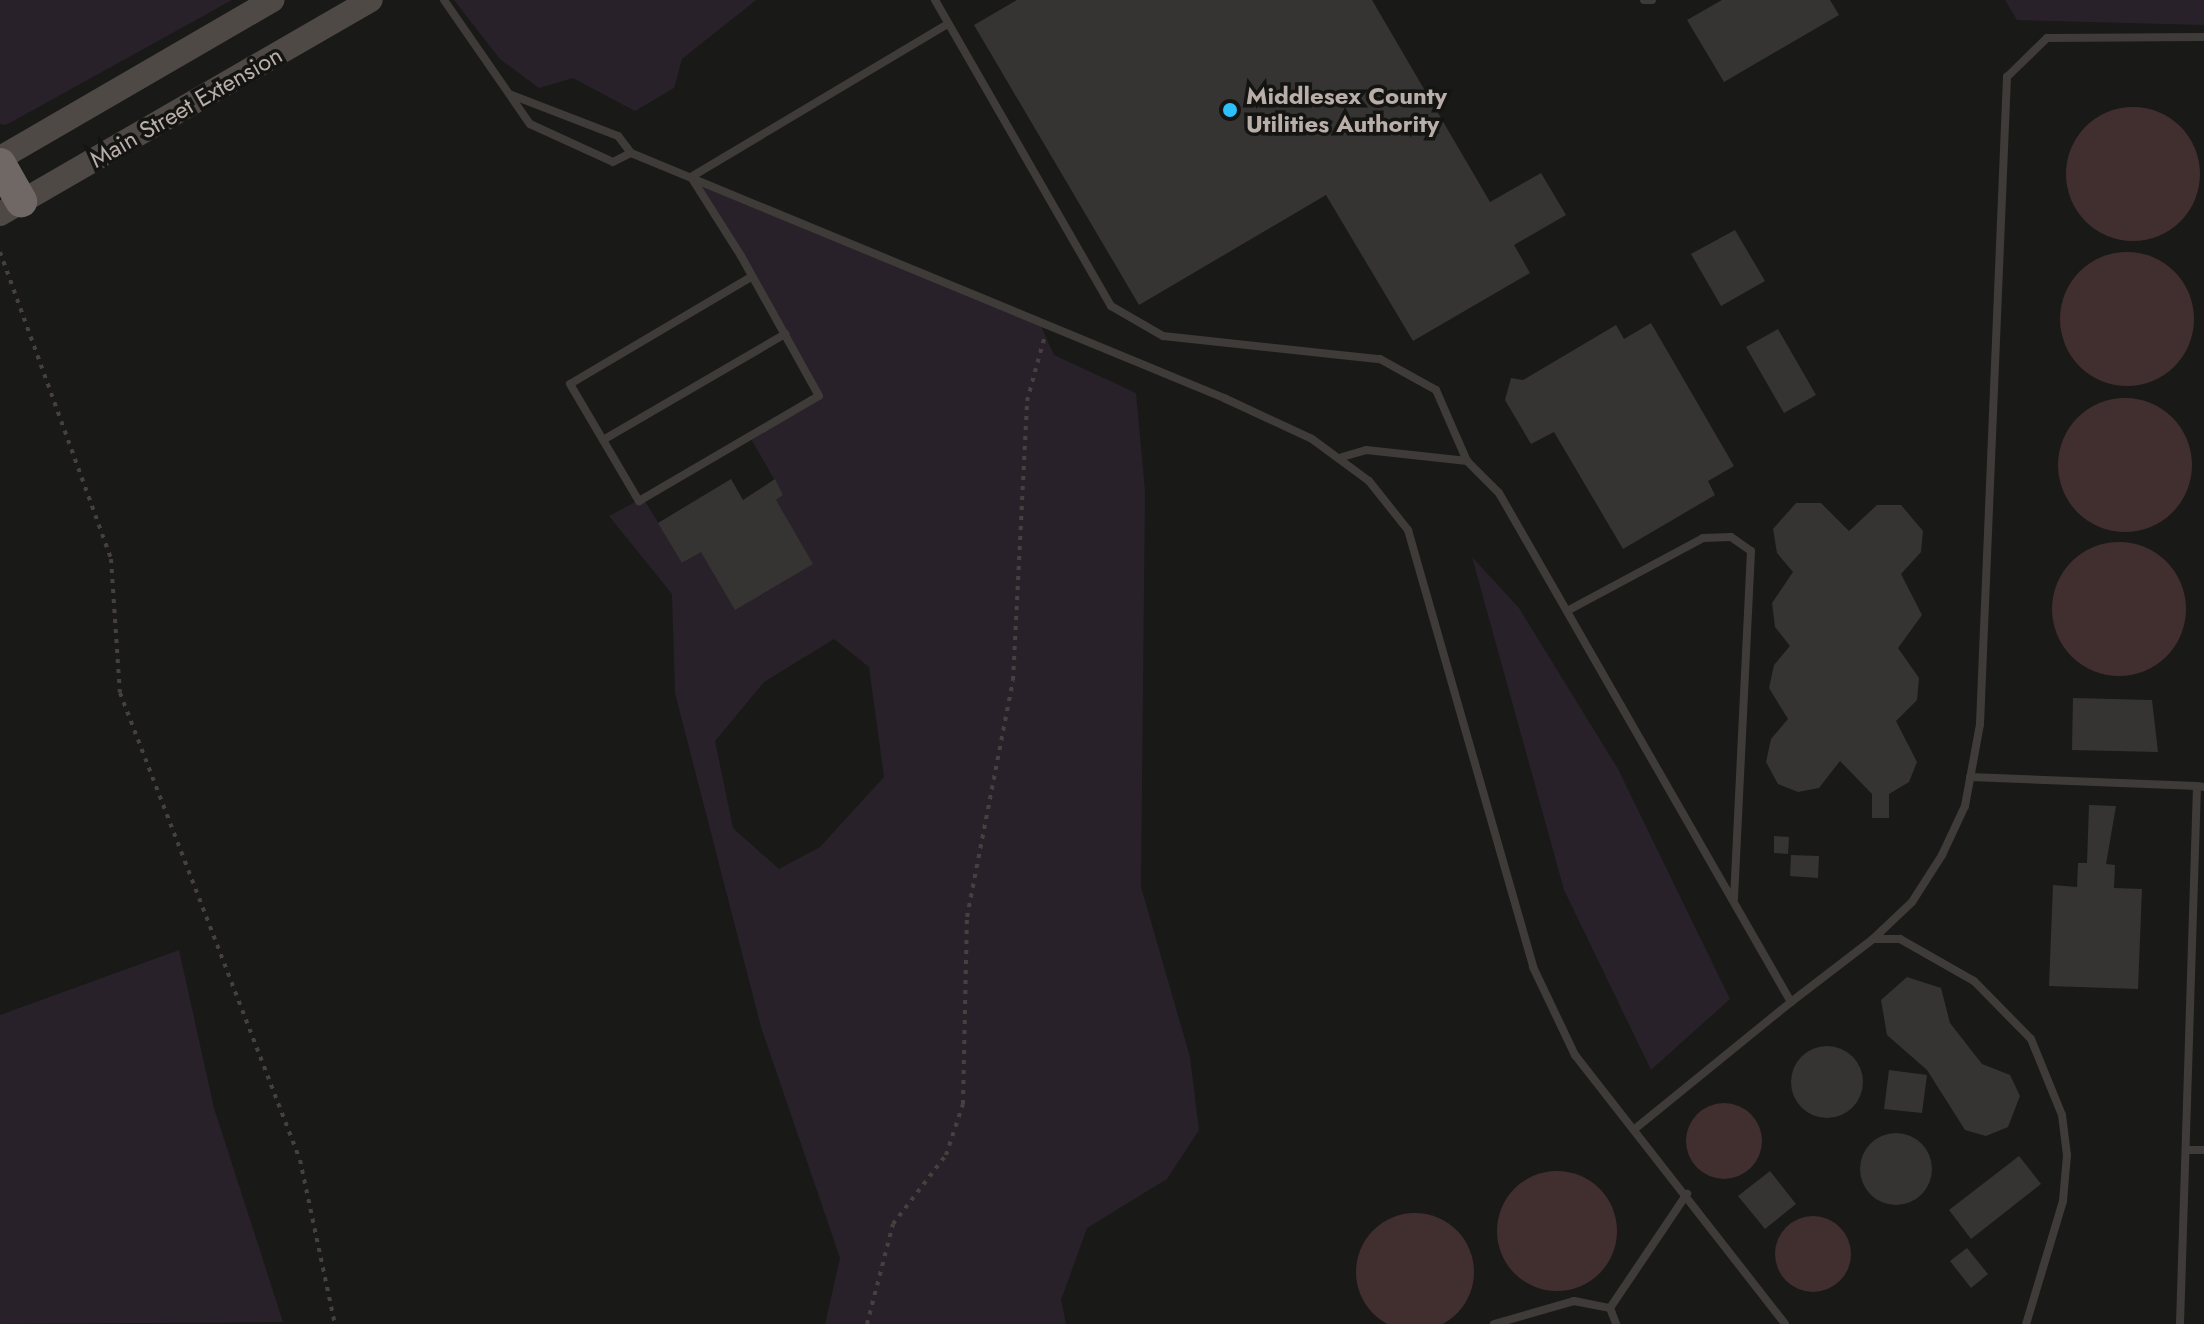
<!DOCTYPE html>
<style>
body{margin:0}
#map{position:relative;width:2204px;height:1324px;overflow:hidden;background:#191917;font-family:Jost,sans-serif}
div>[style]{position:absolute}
.green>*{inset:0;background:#28212a}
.water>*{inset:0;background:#402f2e}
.round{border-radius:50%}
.building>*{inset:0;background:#353432}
.path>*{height:4px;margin-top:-2px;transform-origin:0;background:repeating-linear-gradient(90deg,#46403e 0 4px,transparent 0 10px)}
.lane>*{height:8px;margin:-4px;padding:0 4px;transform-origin:4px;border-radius:4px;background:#3f3b38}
.secondary>*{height:24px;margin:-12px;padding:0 12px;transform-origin:12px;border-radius:12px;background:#4f4946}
.highway>*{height:32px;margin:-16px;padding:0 16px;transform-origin:16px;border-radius:16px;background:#706864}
.dots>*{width:22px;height:22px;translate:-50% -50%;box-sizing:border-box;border:4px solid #141412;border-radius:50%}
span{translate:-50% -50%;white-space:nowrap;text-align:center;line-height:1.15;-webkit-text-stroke:7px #141412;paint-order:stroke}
.poi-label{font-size:24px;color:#baaea9;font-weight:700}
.left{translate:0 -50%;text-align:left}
.street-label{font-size:24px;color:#baaea9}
</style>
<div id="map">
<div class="green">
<div style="clip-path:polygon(0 0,232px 0,6px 125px,0 124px)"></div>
<div style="clip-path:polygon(454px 0,756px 0,682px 59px,674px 88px,635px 111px,573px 78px,539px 88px,500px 59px)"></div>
<div style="clip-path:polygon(2005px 0,2204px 0,2204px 25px,2017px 20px)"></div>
<div style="clip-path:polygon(evenodd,691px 177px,1040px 324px,1054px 355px,1136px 393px,1145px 491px,1141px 887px,1190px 1057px,1199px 1130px,1167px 1179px,1087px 1228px,1061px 1300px,1066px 1324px,825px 1324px,840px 1258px,761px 1027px,675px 693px,672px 594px,609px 516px,643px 498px,683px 563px,783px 495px,750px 437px,819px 396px,691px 177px,834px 639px,869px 667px,884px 777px,820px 847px,779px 869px,733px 828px,715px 741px,764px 682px,834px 639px)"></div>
<div style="clip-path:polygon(1472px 557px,1519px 608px,1618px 769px,1730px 999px,1651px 1070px,1564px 890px)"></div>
<div style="clip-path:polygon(179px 950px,214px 1108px,283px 1322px,0 1324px,0 1015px)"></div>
</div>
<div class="water">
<div class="round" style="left:2066px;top:107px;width:134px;height:134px"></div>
<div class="round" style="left:2060px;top:252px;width:134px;height:134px"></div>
<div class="round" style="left:2058px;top:398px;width:134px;height:134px"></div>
<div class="round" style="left:2052px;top:542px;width:134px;height:134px"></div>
<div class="round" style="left:1686px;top:1103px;width:76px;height:76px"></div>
<div class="round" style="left:1497px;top:1171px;width:120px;height:120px"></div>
<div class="round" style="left:1356px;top:1213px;width:118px;height:118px"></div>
<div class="round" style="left:1775px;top:1216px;width:76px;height:76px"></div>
</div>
<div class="building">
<div style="clip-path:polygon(1017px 0,1372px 0,1490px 202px,1541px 173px,1566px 215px,1514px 245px,1530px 273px,1413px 341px,1326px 195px,1139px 305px,974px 25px)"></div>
<div style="clip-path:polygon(1722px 0,1830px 0,1839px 15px,1724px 82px,1687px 20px)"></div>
<div style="clip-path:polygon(1735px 230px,1765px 281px,1721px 306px,1691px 254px)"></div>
<div style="clip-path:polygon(1651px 323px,1734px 466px,1708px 481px,1715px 495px,1623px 549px,1554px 432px,1531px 444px,1505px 400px,1511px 378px,1523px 380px,1616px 325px,1624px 339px)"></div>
<div style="clip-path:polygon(1778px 329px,1816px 395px,1784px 413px,1746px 347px)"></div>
<div style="clip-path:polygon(731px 479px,743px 500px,775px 479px,783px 495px,776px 500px,813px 564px,735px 610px,701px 552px,682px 563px,658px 523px)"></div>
<div style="clip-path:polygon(1796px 503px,1821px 503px,1849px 531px,1877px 505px,1901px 505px,1923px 531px,1921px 552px,1901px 574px,1922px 615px,1898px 648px,1919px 678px,1917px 700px,1896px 721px,1917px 762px,1909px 782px,1889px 794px,1889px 818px,1872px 818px,1872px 794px,1840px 761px,1819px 788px,1798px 792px,1778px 784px,1766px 762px,1771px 739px,1788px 719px,1769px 688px,1774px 665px,1790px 646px,1775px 627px,1772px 603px,1793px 572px,1777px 553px,1773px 529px)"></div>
<div style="clip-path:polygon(2073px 698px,2152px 700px,2158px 752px,2072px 750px)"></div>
<div style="clip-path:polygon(2089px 805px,2116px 806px,2106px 864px,2115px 865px,2114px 888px,2142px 889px,2138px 989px,2049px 986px,2053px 885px,2077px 887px,2078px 863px,2087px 863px)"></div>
<div style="clip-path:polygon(1774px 836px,1789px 837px,1788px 854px,1774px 853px)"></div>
<div style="clip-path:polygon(1791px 855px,1819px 856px,1818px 878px,1790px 876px)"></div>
<div style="clip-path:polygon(1907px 977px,1941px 988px,1950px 1023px,1982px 1064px,2010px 1075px,2020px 1096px,2008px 1127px,1986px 1136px,1965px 1130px,1927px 1070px,1887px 1035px,1881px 1000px)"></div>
<div class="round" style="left:1791px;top:1046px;width:72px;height:72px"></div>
<div style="clip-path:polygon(1889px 1070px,1927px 1075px,1922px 1113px,1884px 1109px)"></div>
<div class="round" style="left:1860px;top:1133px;width:72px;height:72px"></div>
<div style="clip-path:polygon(2019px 1156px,2041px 1184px,1971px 1239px,1949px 1210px)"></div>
<div style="clip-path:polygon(1770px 1171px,1796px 1204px,1765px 1229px,1738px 1196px)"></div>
<div style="clip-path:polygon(1967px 1248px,1988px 1274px,1971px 1288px,1950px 1261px)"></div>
</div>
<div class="path">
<div style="left:0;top:252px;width:326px;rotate:70.1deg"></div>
<div style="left:111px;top:559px;width:134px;rotate:86.2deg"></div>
<div style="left:120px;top:693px;width:500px;rotate:68.92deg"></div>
<div style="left:300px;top:1160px;width:168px;rotate:78deg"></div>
<div style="left:867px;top:1324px;width:103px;rotate:-75.4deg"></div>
<div style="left:893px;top:1224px;width:87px;rotate:-52.5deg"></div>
<div style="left:946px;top:1155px;width:54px;rotate:-71.6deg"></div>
<div style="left:963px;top:1104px;width:187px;rotate:-88.8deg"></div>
<div style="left:967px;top:917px;width:241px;rotate:-79deg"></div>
<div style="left:1013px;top:680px;width:279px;rotate:-87.1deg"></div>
<div style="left:1027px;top:401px;width:68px;rotate:-74.7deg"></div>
</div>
<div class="lane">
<div style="left:444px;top:0;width:151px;rotate:55.3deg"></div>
<div style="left:530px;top:124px;width:91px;rotate:24.6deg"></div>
<div style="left:613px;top:162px;width:20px;rotate:-27deg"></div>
<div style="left:631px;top:153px;width:21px;rotate:-127deg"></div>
<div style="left:618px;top:136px;width:114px;rotate:-158.9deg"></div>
<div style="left:935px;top:0;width:353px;rotate:60.1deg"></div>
<div style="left:1111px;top:306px;width:60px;rotate:30deg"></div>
<div style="left:1163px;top:336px;width:218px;rotate:6.1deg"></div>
<div style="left:1380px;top:359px;width:64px;rotate:29deg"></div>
<div style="left:1436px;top:390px;width:77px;rotate:66.4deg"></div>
<div style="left:1644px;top:0;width:8px"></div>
<div style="left:631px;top:153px;width:642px;rotate:22.45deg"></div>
<div style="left:1224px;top:398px;width:97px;rotate:25deg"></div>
<div style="left:1312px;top:439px;width:71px;rotate:36.4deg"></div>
<div style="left:1369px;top:481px;width:63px;rotate:51.5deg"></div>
<div style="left:1408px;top:530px;width:455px;rotate:74deg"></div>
<div style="left:1533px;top:967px;width:98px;rotate:64.5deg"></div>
<div style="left:1575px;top:1055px;width:341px;rotate:52deg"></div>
<div style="left:751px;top:277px;width:210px;rotate:149.4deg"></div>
<div style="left:570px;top:384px;width:136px;rotate:59.5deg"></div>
<div style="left:639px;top:501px;width:208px;rotate:-30.3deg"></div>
<div style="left:819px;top:396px;width:160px;rotate:-119.1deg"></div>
<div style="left:741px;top:256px;width:93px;rotate:-122.3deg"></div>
<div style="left:691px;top:177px;width:299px;rotate:-30.8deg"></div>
<div style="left:603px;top:440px;width:211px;rotate:-30.2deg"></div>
<div style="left:1342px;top:457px;width:25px;rotate:-16deg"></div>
<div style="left:1366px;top:450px;width:102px;rotate:6.2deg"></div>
<div style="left:1467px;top:461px;width:45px;rotate:45deg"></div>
<div style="left:1499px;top:493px;width:587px;rotate:60.16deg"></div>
<div style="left:1791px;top:1002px;width:200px;rotate:140.9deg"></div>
<div style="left:1567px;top:611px;width:154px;rotate:-28.2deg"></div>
<div style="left:1703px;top:538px;width:28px;rotate:-2deg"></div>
<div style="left:1731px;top:537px;width:24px;rotate:35deg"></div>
<div style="left:1751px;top:551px;width:348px;rotate:92.8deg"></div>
<div style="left:1970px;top:777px;width:227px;rotate:2.3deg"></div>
<div style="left:1873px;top:939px;width:54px;rotate:-43.5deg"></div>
<div style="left:1912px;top:902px;width:56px;rotate:-57.4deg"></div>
<div style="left:1942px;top:855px;width:54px;rotate:-64.9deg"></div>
<div style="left:1965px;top:806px;width:83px;rotate:-79.6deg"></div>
<div style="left:1980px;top:724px;width:648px;rotate:-87.61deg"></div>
<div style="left:2007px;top:77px;width:56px;rotate:-44.3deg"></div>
<div style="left:2047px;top:38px;width:157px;rotate:-0.4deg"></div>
<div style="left:1791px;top:1002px;width:103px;rotate:-37.5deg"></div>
<div style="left:1873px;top:939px;width:27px"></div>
<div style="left:1900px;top:939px;width:85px;rotate:29.6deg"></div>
<div style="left:1974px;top:981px;width:81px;rotate:45.5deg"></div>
<div style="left:2031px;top:1039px;width:82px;rotate:67.8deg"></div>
<div style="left:2062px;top:1115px;width:40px;rotate:82.9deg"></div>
<div style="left:2067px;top:1155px;width:46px;rotate:95deg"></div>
<div style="left:2063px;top:1201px;width:128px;rotate:106.7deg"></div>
<div style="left:2187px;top:1150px;width:17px"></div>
<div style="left:1610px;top:1308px;width:138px;rotate:-56deg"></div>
<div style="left:1610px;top:1308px;width:17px;rotate:69deg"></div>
<div style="left:1494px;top:1324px;width:83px;rotate:-16deg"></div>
<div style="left:1574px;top:1301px;width:37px;rotate:11deg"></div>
<div style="left:2180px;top:1324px;width:538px;rotate:-88.19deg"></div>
<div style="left:2197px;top:786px;width:7px;rotate:8deg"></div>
</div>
<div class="secondary">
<div style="left:0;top:158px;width:315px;rotate:-30.1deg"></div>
<div style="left:0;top:214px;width:428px;rotate:-30deg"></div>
</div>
<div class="highway">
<div style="left:0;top:164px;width:43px;rotate:60.4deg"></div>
</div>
<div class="dots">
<div style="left:1230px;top:110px;background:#2cc1fc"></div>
</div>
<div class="poi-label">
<span class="left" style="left:1246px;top:110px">Middlesex County<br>Utilities Authority</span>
</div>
<div class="street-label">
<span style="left:186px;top:107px;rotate:-30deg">Main Street Extension</span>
</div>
</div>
